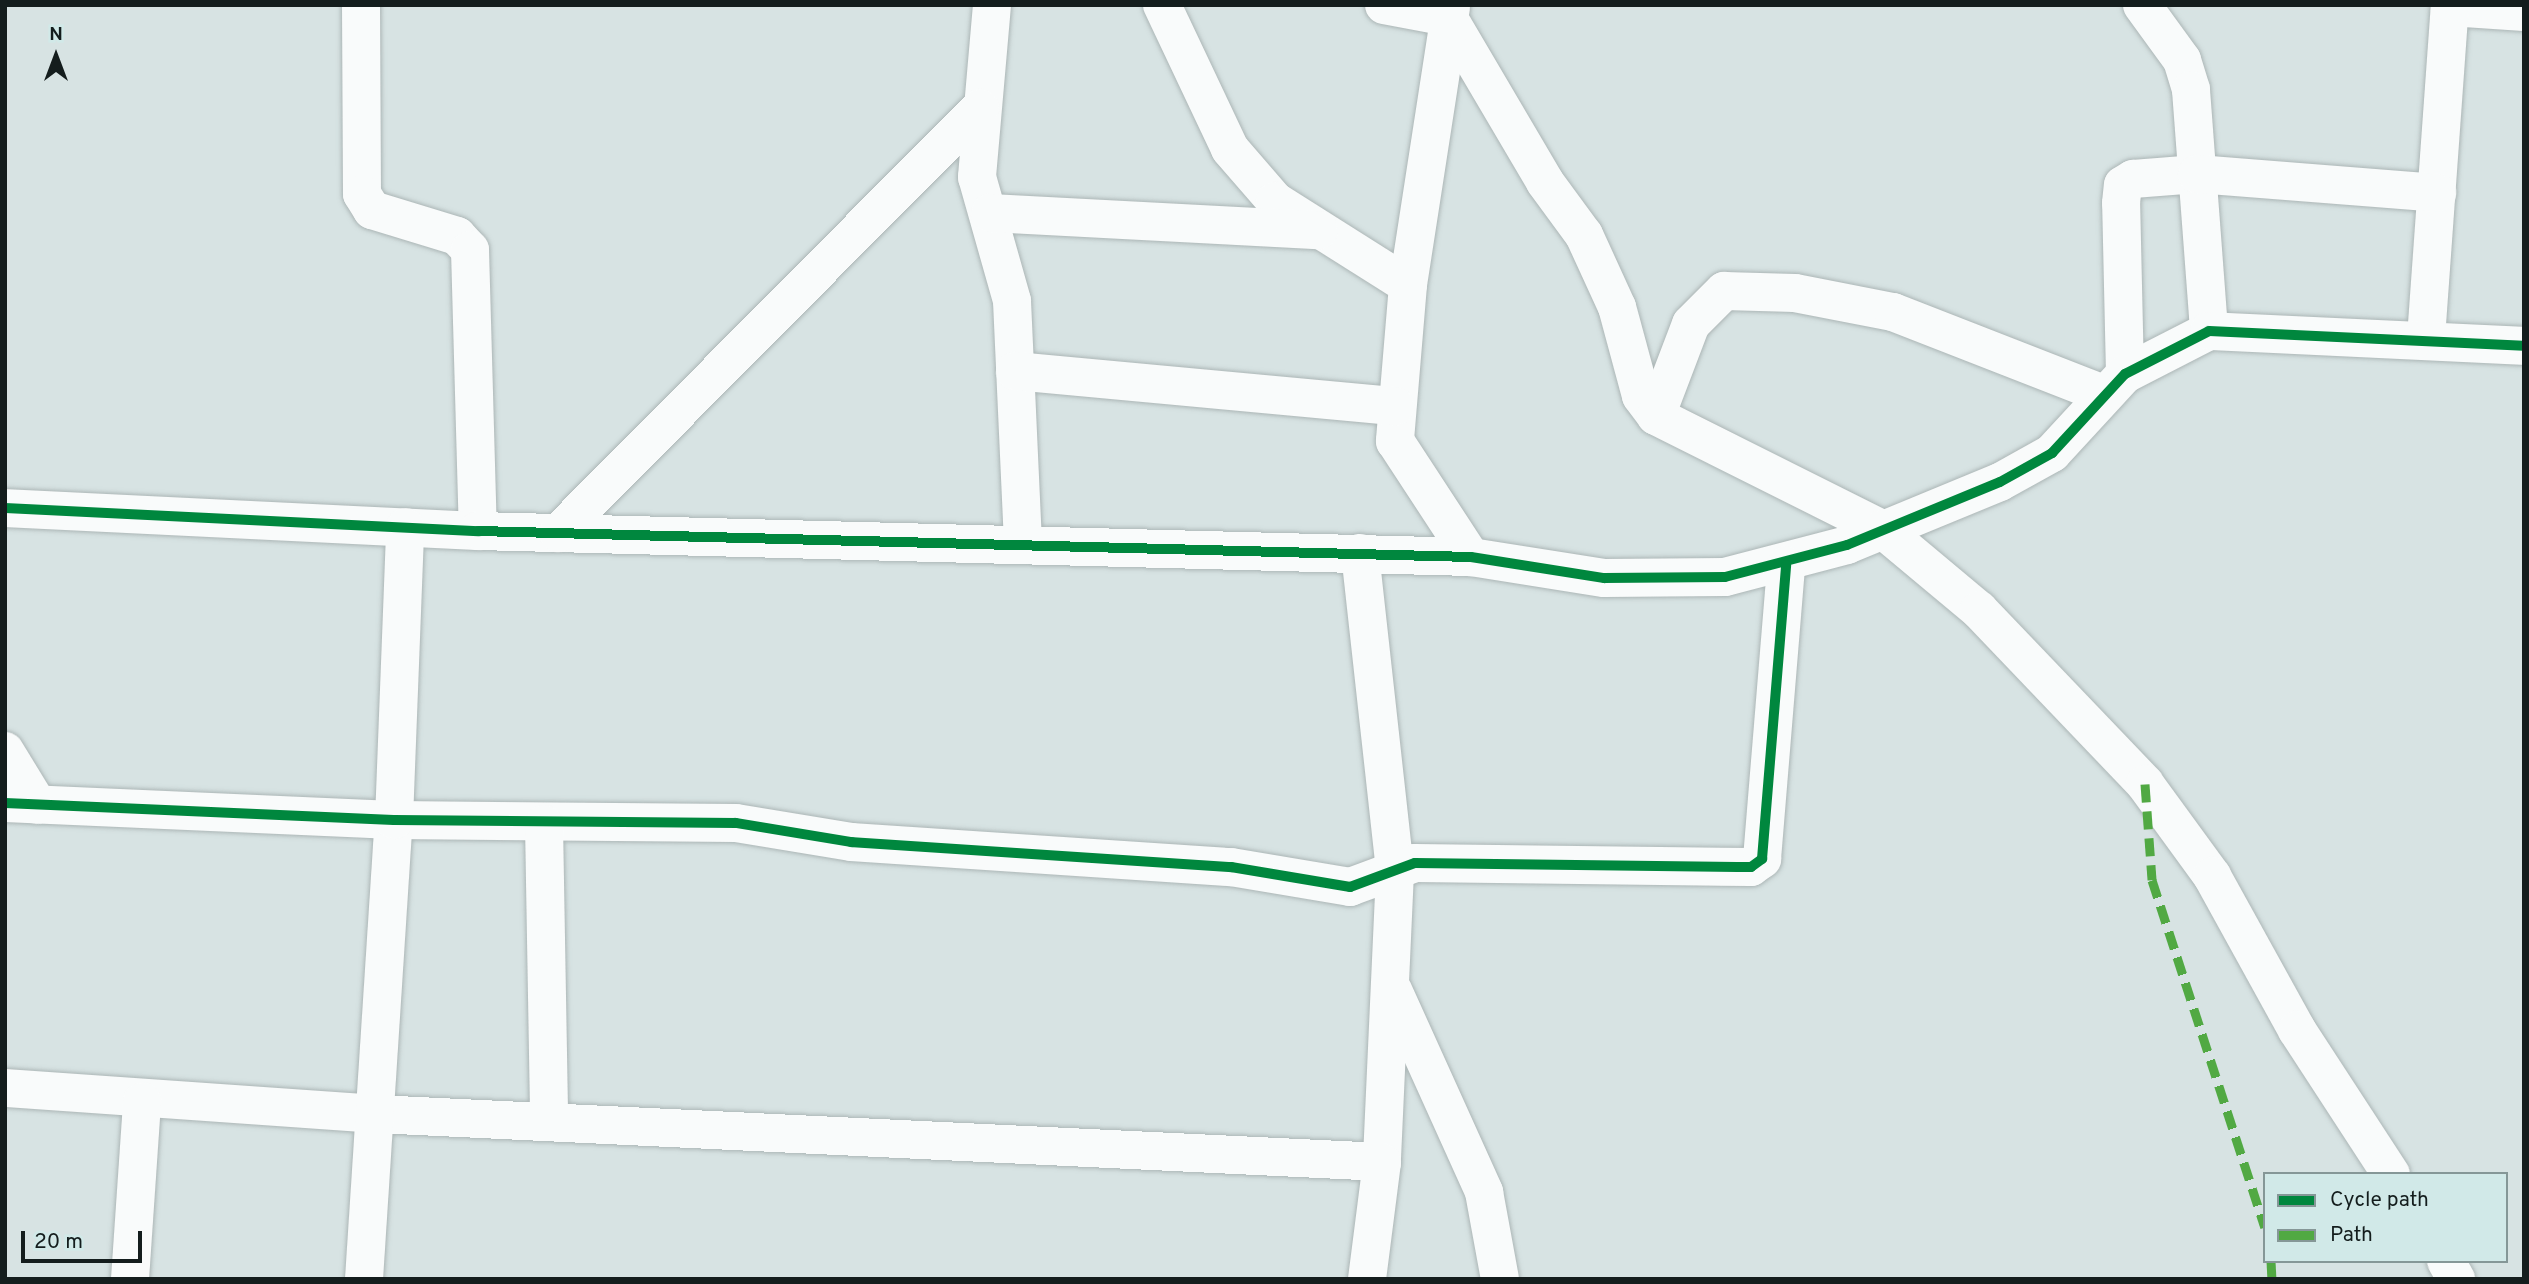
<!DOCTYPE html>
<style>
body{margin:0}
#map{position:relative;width:2529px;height:1284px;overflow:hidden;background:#d7e3e3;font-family:Overpass,sans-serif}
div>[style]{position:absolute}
.roads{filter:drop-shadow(0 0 2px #acb6b6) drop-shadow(0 0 2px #acb6b6)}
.street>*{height:38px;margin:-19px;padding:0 19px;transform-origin:19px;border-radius:19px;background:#f9fbfb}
.quiet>*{height:9px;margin-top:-4.5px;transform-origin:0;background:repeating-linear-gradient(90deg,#51a943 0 18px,transparent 0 27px)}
.cycleway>*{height:10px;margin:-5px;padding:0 5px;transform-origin:5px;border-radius:5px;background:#00873e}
span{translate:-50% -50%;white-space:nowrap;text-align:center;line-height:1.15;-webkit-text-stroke:6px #d1e9e8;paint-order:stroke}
.frame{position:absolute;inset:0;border:7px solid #141d1d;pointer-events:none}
.legend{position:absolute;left:2263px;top:1172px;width:245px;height:91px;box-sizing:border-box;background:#d1e9e8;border:2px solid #859797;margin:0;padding:9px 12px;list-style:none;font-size:21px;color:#141d1d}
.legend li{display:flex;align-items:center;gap:14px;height:35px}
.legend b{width:35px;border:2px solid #859797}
.north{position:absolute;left:21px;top:21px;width:70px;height:70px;-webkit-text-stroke:5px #d1e9e8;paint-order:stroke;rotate:0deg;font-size:19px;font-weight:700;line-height:28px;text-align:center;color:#141d1d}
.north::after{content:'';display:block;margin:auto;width:24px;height:32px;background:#141d1d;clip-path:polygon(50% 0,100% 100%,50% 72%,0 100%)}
.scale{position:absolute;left:21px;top:1231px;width:121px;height:32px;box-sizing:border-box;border:4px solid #141d1d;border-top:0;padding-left:9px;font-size:21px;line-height:24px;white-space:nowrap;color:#141d1d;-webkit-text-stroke:5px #d1e9e8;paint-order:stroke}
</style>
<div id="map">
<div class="roads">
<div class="street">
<div style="left:361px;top:5px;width:189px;rotate:89.7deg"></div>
<div style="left:362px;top:194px;width:19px;rotate:58deg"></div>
<div style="left:372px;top:210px;width:89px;rotate:17deg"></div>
<div style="left:457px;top:236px;width:19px;rotate:47deg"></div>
<div style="left:470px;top:250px;width:281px;rotate:88.4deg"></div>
<div style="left:992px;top:5px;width:173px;rotate:95deg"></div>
<div style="left:977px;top:177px;width:129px;rotate:74.2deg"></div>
<div style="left:1012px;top:301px;width:244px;rotate:87.4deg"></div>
<div style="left:1162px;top:5px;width:159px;rotate:64.7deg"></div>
<div style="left:1230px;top:149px;width:69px;rotate:49.1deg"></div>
<div style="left:1275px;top:201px;width:157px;rotate:32.3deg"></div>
<div style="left:1384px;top:5px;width:65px;rotate:10.6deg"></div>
<div style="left:1448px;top:17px;width:191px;rotate:59.5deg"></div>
<div style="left:1545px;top:182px;width:66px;rotate:53.7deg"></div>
<div style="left:1584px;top:235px;width:79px;rotate:65.4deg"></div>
<div style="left:1617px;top:307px;width:92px;rotate:74.9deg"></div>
<div style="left:1641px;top:396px;width:25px;rotate:53deg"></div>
<div style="left:1656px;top:416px;width:253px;rotate:26.6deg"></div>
<div style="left:1882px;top:529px;width:126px;rotate:39.9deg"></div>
<div style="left:1979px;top:610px;width:240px;rotate:46.3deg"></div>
<div style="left:2145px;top:784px;width:114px;rotate:53.9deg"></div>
<div style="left:2212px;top:876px;width:176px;rotate:61.1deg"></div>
<div style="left:2297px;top:1030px;width:172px;rotate:56.9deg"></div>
<div style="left:2142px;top:5px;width:68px;rotate:54deg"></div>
<div style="left:2182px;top:60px;width:31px;rotate:73deg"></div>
<div style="left:2191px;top:90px;width:242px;rotate:85.7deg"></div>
<div style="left:1451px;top:7px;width:281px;rotate:98.8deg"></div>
<div style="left:1408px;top:285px;width:157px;rotate:94.8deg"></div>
<div style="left:1395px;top:441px;width:139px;rotate:56.8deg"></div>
<div style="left:2450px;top:7px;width:74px;rotate:3.9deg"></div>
<div style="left:990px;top:213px;width:329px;rotate:3deg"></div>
<div style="left:2426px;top:338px;width:334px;rotate:-85.9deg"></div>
<div style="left:1015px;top:371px;width:382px;rotate:5.3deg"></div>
<div style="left:2125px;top:374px;width:171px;rotate:-91.3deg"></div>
<div style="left:2121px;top:203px;width:18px;rotate:-84deg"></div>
<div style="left:2123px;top:185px;width:12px;rotate:-31deg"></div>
<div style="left:2133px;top:179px;width:64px;rotate:-4.5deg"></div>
<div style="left:2197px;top:174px;width:241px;rotate:4.5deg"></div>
<div style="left:1656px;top:416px;width:98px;rotate:-69.2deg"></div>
<div style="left:1691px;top:324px;width:47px;rotate:-45deg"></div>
<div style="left:1724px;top:291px;width:71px;rotate:1.6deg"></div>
<div style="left:1795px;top:293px;width:100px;rotate:11deg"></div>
<div style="left:1893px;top:312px;width:225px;rotate:21.3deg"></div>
<div style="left:5px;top:508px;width:474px;rotate:2.8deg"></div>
<div style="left:478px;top:531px;width:993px;rotate:1.5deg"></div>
<div style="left:1471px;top:557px;width:135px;rotate:9deg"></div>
<div style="left:1604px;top:578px;width:121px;rotate:-0.5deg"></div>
<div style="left:1725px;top:577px;width:126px;rotate:-14.7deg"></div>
<div style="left:1847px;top:545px;width:165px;rotate:-22.4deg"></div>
<div style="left:2000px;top:482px;width:60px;rotate:-29.1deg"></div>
<div style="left:2052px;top:453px;width:108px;rotate:-47.3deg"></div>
<div style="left:2125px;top:374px;width:94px;rotate:-27.1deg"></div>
<div style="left:2209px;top:331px;width:315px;rotate:2.7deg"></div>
<div style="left:558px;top:533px;width:599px;rotate:-45.2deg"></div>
<div style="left:1360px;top:553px;width:321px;rotate:83.7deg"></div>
<div style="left:1395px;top:872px;width:290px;rotate:92.6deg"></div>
<div style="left:1382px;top:1162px;width:118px;rotate:97.3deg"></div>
<div style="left:5px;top:751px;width:63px;rotate:58.6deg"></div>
<div style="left:5px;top:803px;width:389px;rotate:2.5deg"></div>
<div style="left:394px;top:820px;width:342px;rotate:0.5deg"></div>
<div style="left:736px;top:823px;width:117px;rotate:9.4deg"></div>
<div style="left:851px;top:842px;width:381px;rotate:3.8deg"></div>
<div style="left:1231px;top:867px;width:121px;rotate:9.5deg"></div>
<div style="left:1350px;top:887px;width:69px;rotate:-20.3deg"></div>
<div style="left:1415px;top:863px;width:336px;rotate:0.7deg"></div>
<div style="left:1751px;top:867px;width:14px;rotate:-36deg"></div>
<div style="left:1762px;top:859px;width:295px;rotate:-85.3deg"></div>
<div style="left:544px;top:824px;width:298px;rotate:89deg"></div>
<div style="left:1393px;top:990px;width:222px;rotate:65.7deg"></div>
<div style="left:1484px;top:1192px;width:88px;rotate:79.6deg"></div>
<div style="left:5px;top:1088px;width:372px;rotate:4deg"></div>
<div style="left:376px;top:1114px;width:1007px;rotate:2.73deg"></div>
<div style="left:2446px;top:1261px;width:21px;rotate:61deg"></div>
<div style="left:130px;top:1279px;width:178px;rotate:-86.1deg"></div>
<div style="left:364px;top:1279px;width:460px;rotate:-86.3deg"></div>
<div style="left:394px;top:820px;width:293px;rotate:-87.8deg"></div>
</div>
</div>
<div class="quiet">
<div style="left:2145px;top:784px;width:96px;rotate:85.8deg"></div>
<div style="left:2152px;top:880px;width:365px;rotate:72deg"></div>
<div style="left:2271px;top:1261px;width:18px;rotate:87deg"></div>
</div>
<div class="cycleway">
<div style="left:5px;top:508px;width:474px;rotate:2.8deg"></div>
<div style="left:478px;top:531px;width:993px;rotate:1.5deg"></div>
<div style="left:1471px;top:557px;width:135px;rotate:9deg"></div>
<div style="left:1604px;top:578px;width:121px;rotate:-0.5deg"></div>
<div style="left:1725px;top:577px;width:126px;rotate:-14.7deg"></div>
<div style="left:1847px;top:545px;width:165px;rotate:-22.4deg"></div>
<div style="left:2000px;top:482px;width:60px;rotate:-29.1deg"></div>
<div style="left:2052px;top:453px;width:108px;rotate:-47.3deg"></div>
<div style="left:2125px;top:374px;width:94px;rotate:-27.1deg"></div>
<div style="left:2209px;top:331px;width:315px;rotate:2.7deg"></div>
<div style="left:5px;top:803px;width:389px;rotate:2.5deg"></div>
<div style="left:394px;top:820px;width:342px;rotate:0.5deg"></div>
<div style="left:736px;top:823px;width:117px;rotate:9.4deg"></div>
<div style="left:851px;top:842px;width:381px;rotate:3.8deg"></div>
<div style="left:1231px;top:867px;width:121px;rotate:9.5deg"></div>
<div style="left:1350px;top:887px;width:69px;rotate:-20.3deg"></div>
<div style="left:1415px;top:863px;width:336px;rotate:0.7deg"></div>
<div style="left:1751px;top:867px;width:14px;rotate:-36deg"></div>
<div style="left:1762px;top:859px;width:295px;rotate:-85.3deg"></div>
</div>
<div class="frame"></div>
<ul class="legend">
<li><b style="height:9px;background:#00873e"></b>Cycle path</li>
<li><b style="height:9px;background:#51a943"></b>Path</li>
</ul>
<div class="north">N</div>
<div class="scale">20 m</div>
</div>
